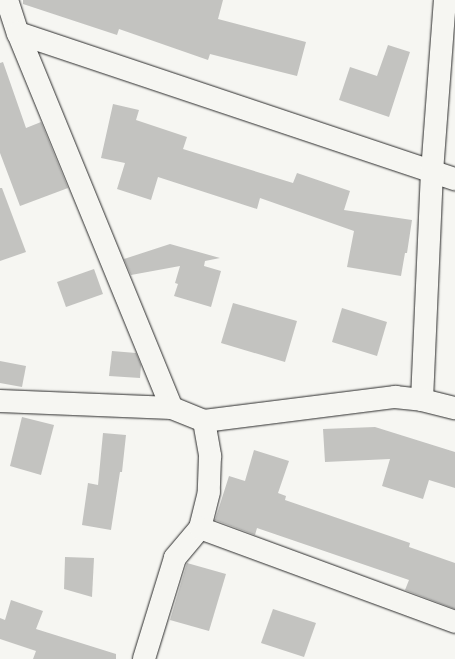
<!DOCTYPE html>
<style>
body{margin:0}
#map{position:relative;width:455px;height:659px;overflow:hidden;background:#f6f6f2;font-family:"Gochi Hand",sans-serif}
div>[style]{position:absolute}
.building>*{inset:0;background:#c3c3c0}
.roads{filter:drop-shadow(0 0 1px #2b2b2b) drop-shadow(0 0 1px #2b2b2b)}
.street>*{height:22px;margin:-11px;padding:0 11px;transform-origin:11px;border-radius:11px;background:#f6f6f2}
span{translate:-50% -50%;white-space:nowrap;text-align:center;line-height:1.15;-webkit-text-stroke:3px #f6f6f2;paint-order:stroke}
</style>
<div id="map">
<div class="building">
<div style="clip-path:polygon(23px 0,223px 0,218px 19px,306px 42px,297px 76px,210px 54px,208px 60px,119px 29px,117px 35px,23px 4px)"></div>
<div style="clip-path:polygon(388px 45px,410px 52px,389px 117px,339px 100px,350px 67px,377px 76px)"></div>
<div style="clip-path:polygon(3px 62px,26px 128px,41px 122px,68px 188px,20px 206px,0 153px,0 63px)"></div>
<div style="clip-path:polygon(113px 104px,139px 110px,136px 120px,187px 137px,183px 149px,293px 183px,297px 173px,350px 191px,344px 210px,412px 220px,407px 253px,405px 253px,401px 276px,347px 267px,354px 231px,260px 198px,257px 209px,158px 177px,151px 200px,117px 189px,125px 163px,101px 158px)"></div>
<div style="clip-path:polygon(0 188px,2px 188px,26px 252px,0 261px)"></div>
<div style="clip-path:polygon(170px 244px,220px 258px,205px 261px,204px 266px,221px 271px,211px 307px,174px 296px,178px 284px,175px 283px,180px 266px,131px 275px,124px 259px)"></div>
<div style="clip-path:polygon(94px 269px,103px 294px,66px 307px,57px 282px)"></div>
<div style="clip-path:polygon(233px 303px,297px 321px,285px 362px,221px 343px)"></div>
<div style="clip-path:polygon(342px 308px,387px 322px,377px 356px,332px 342px)"></div>
<div style="clip-path:polygon(112px 351px,136px 353px,141px 365px,140px 378px,109px 376px)"></div>
<div style="clip-path:polygon(0 361px,26px 366px,22px 387px,0 383px)"></div>
<div style="clip-path:polygon(22px 417px,54px 425px,41px 475px,10px 466px)"></div>
<div style="clip-path:polygon(375px 427px,455px 452px,455px 488px,429px 480px,423px 499px,382px 486px,390px 459px,325px 462px,323px 429px)"></div>
<div style="clip-path:polygon(103px 433px,126px 435px,122px 472px,120px 472px,111px 530px,82px 525px,88px 483px,98px 485px)"></div>
<div style="clip-path:polygon(254px 450px,289px 461px,278px 493px,286px 496px,285px 500px,410px 543px,409px 547px,455px 563px,455px 609px,405px 590px,409px 580px,257px 528px,255px 535px,215px 520px,229px 476px,245px 481px)"></div>
<div style="clip-path:polygon(65px 557px,94px 558px,92px 597px,64px 589px)"></div>
<div style="clip-path:polygon(187px 563px,226px 574px,209px 631px,170px 620px)"></div>
<div style="clip-path:polygon(11px 600px,43px 611px,36px 629px,116px 654px,116px 659px,33px 659px,36px 651px,0 639px,0 618px,5px 620px)"></div>
<div style="clip-path:polygon(273px 609px,316px 623px,304px 657px,261px 643px)"></div>
</div>
<div class="roads">
<div class="street">
<div style="left:7px;top:0;width:35px;rotate:72deg"></div>
<div style="left:18px;top:33px;width:405px;rotate:67.7deg"></div>
<div style="left:172px;top:408px;width:35px;rotate:22deg"></div>
<div style="left:204px;top:421px;width:36px;rotate:80deg"></div>
<div style="left:210px;top:456px;width:36px;rotate:92deg"></div>
<div style="left:209px;top:492px;width:37px;rotate:104deg"></div>
<div style="left:200px;top:528px;width:39px;rotate:130deg"></div>
<div style="left:175px;top:558px;width:106px;rotate:107.1deg"></div>
<div style="left:18px;top:33px;width:461px;rotate:18.5deg"></div>
<div style="left:422px;top:400px;width:228px;rotate:-87.5deg"></div>
<div style="left:432px;top:172px;width:172px;rotate:-85.7deg"></div>
<div style="left:0;top:401px;width:172px;rotate:2.3deg"></div>
<div style="left:204px;top:421px;width:193px;rotate:-7.2deg"></div>
<div style="left:395px;top:397px;width:27px;rotate:6deg"></div>
<div style="left:422px;top:400px;width:34px;rotate:14deg"></div>
<div style="left:200px;top:528px;width:272px;rotate:20.2deg"></div>
</div>
</div>
</div>
